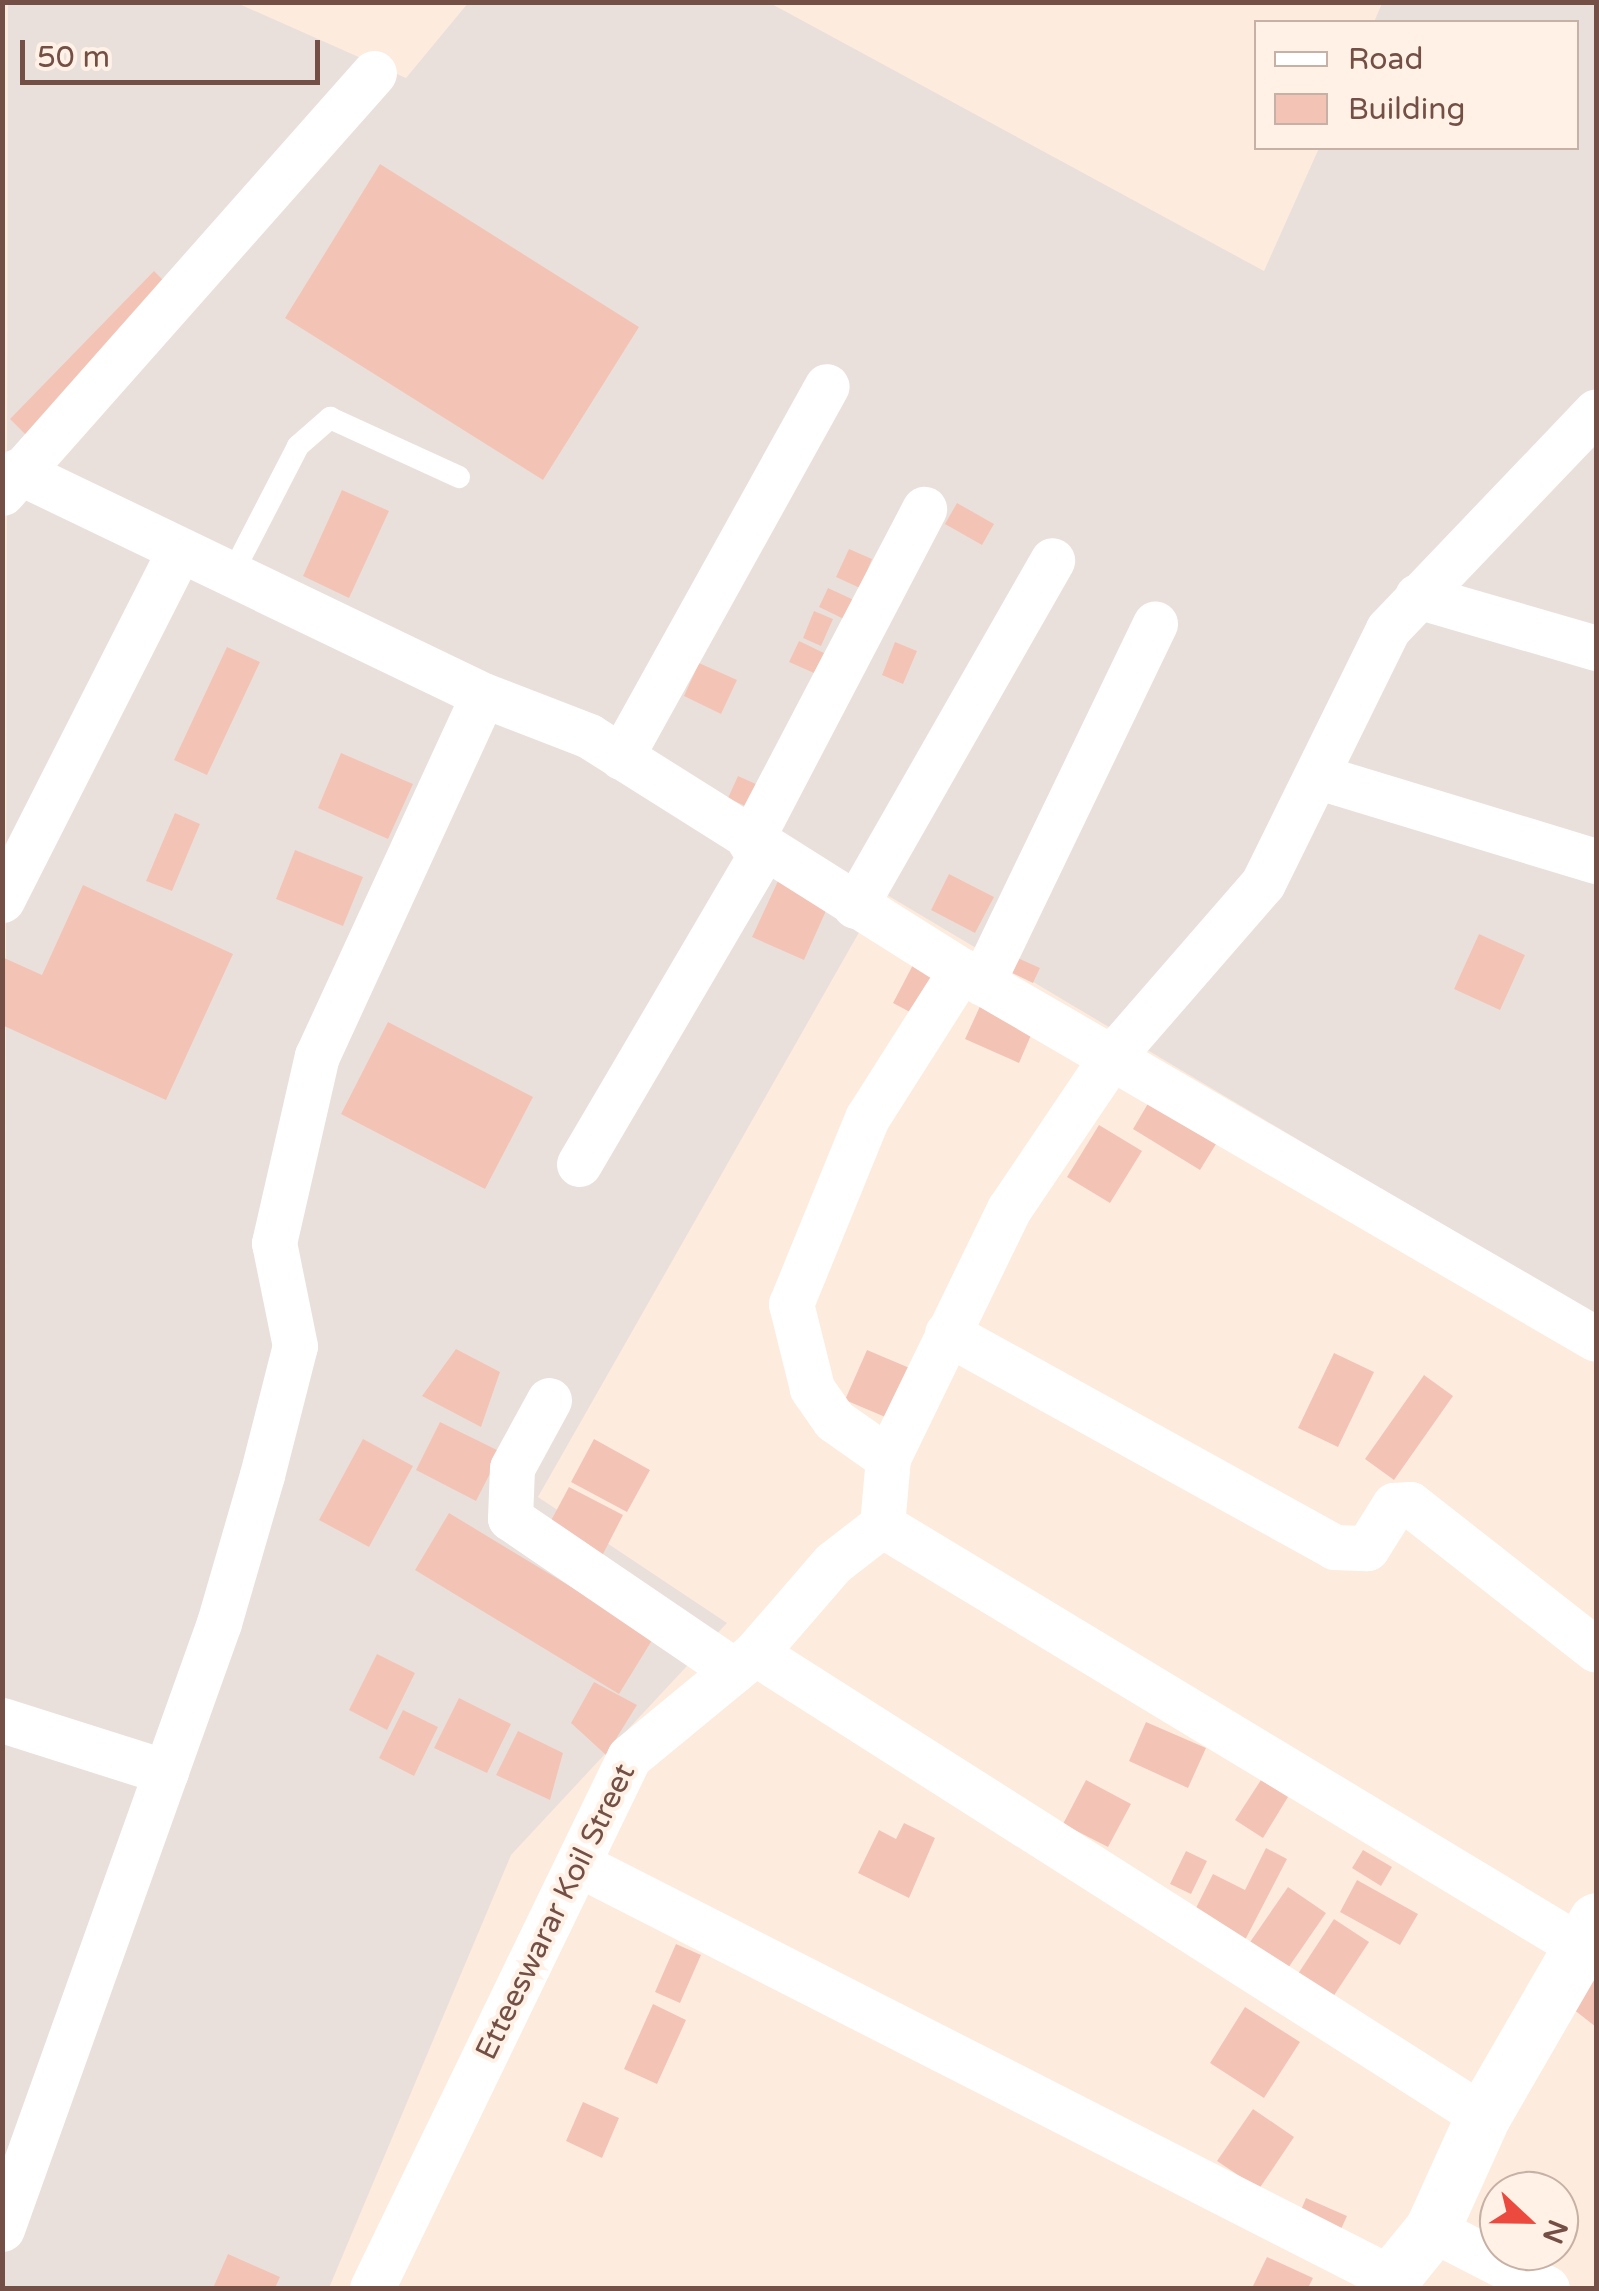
<!DOCTYPE html>
<style>
body{margin:0}
#map{position:relative;width:1599px;height:2291px;overflow:hidden;background:#fdecde;font-family:"Varela Round",sans-serif}
div>[style]{position:absolute}
.industrial>*{inset:0;background:#eae0db}
.building>*{inset:0;background:#f3c4b5}
.service>*{height:22px;margin:-11px;padding:0 11px;transform-origin:11px;border-radius:11px;background:#fff}
.minor>*{height:45px;margin:-22.5px;padding:0 22.5px;transform-origin:22.5px;border-radius:22.5px;background:#fff}
.tertiary>*{height:55px;margin:-27.5px;padding:0 27.5px;transform-origin:27.5px;border-radius:27.5px;background:#fff}
span{translate:-50% -50%;white-space:nowrap;text-align:center;line-height:1.15;-webkit-text-stroke:8px #fff1e5;paint-order:stroke}
.street-label{font-size:30px;color:#734f46}
.frame{position:absolute;inset:0;border:5px solid #734f46;pointer-events:none}
.legend{position:absolute;left:1254px;top:20px;width:325px;height:130px;box-sizing:border-box;background:#fff1e5;border:2px solid #c7b0a5;margin:0;padding:12px 18px;list-style:none;font-size:30px;color:#734f46}
.legend li{display:flex;align-items:center;gap:20px;height:50px}
.legend b{width:50px;border:2px solid #c7b0a5}
.north{position:absolute;left:1479px;top:2171px;width:100px;height:100px;box-sizing:border-box;background:#fff1e5;border:2px solid #c7b0a5;border-radius:50%;rotate:112deg;font-size:28px;font-weight:700;line-height:40px;text-align:center;color:#734f46}
.north::after{content:'';display:block;margin:auto;width:35px;height:45px;background:#ec4a3e;clip-path:polygon(50% 0,100% 100%,50% 72%,0 100%)}
.scale{position:absolute;left:20px;top:40px;width:300px;height:45px;box-sizing:border-box;border:5px solid #734f46;border-top:0;padding-left:12px;font-size:30px;line-height:35px;white-space:nowrap;color:#734f46;-webkit-text-stroke:8px #fff1e5;paint-order:stroke}
</style>
<div id="map">
<div class="industrial">
<div style="clip-path:polygon(8px 3px,237px 3px,406px 78px,468px 3px,770px 3px,1264px 271px,1319px 148px,1576px 148px,1576px 22px,1374px 22px,1382px 3px,1596px 3px,1596px 1317px,882px 892px,538px 1497px,727px 1623px,511px 1855px,329px 2288px,3px 2288px)"></div>
</div>
<div class="building">
<div style="clip-path:polygon(380px 164px,639px 327px,543px 480px,285px 318px)"></div>
<div style="clip-path:polygon(154px 271px,174px 291px,30px 439px,10px 419px)"></div>
<div style="clip-path:polygon(342px 490px,389px 511px,349px 598px,303px 576px)"></div>
<div style="clip-path:polygon(957px 503px,994px 524px,982px 545px,945px 524px)"></div>
<div style="clip-path:polygon(849px 549px,872px 559px,860px 588px,836px 577px)"></div>
<div style="clip-path:polygon(828px 588px,856px 601px,846px 620px,819px 607px)"></div>
<div style="clip-path:polygon(814px 611px,833px 619px,821px 646px,803px 638px)"></div>
<div style="clip-path:polygon(799px 641px,824px 653px,814px 673px,789px 662px)"></div>
<div style="clip-path:polygon(895px 642px,917px 651px,903px 684px,882px 675px)"></div>
<div style="clip-path:polygon(227px 647px,260px 662px,207px 775px,174px 760px)"></div>
<div style="clip-path:polygon(699px 663px,737px 680px,721px 714px,684px 696px)"></div>
<div style="clip-path:polygon(341px 753px,413px 784px,388px 839px,318px 808px)"></div>
<div style="clip-path:polygon(738px 776px,767px 789px,756px 811px,728px 798px)"></div>
<div style="clip-path:polygon(175px 813px,200px 824px,172px 891px,146px 881px)"></div>
<div style="clip-path:polygon(295px 850px,363px 877px,343px 926px,276px 899px)"></div>
<div style="clip-path:polygon(949px 874px,994px 897px,975px 933px,931px 910px)"></div>
<div style="clip-path:polygon(778px 881px,829px 904px,804px 960px,752px 937px)"></div>
<div style="clip-path:polygon(83px 885px,233px 954px,166px 1100px,2px 1025px,2px 957px,42px 975px)"></div>
<div style="clip-path:polygon(1479px 934px,1525px 955px,1500px 1010px,1454px 989px)"></div>
<div style="clip-path:polygon(1011px 955px,1040px 968px,1033px 983px,1004px 969px)"></div>
<div style="clip-path:polygon(915px 961px,947px 978px,925px 1020px,893px 1003px)"></div>
<div style="clip-path:polygon(982px 1002px,1035px 1026px,1019px 1063px,965px 1039px)"></div>
<div style="clip-path:polygon(388px 1022px,533px 1097px,485px 1189px,341px 1114px)"></div>
<div style="clip-path:polygon(1153px 1095px,1221px 1136px,1200px 1170px,1133px 1129px)"></div>
<div style="clip-path:polygon(1099px 1125px,1142px 1151px,1110px 1203px,1067px 1177px)"></div>
<div style="clip-path:polygon(456px 1349px,500px 1372px,481px 1427px,422px 1396px)"></div>
<div style="clip-path:polygon(867px 1350px,912px 1369px,890px 1419px,845px 1400px)"></div>
<div style="clip-path:polygon(1334px 1353px,1374px 1372px,1338px 1447px,1298px 1428px)"></div>
<div style="clip-path:polygon(1424px 1375px,1453px 1396px,1394px 1480px,1365px 1459px)"></div>
<div style="clip-path:polygon(440px 1422px,501px 1452px,476px 1501px,416px 1470px)"></div>
<div style="clip-path:polygon(363px 1439px,413px 1466px,369px 1547px,319px 1520px)"></div>
<div style="clip-path:polygon(594px 1439px,650px 1470px,627px 1512px,571px 1482px)"></div>
<div style="clip-path:polygon(569px 1487px,623px 1515px,602px 1556px,547px 1528px)"></div>
<div style="clip-path:polygon(449px 1513px,654px 1637px,619px 1694px,415px 1570px)"></div>
<div style="clip-path:polygon(377px 1654px,415px 1673px,387px 1730px,349px 1710px)"></div>
<div style="clip-path:polygon(594px 1682px,637px 1705px,606px 1755px,571px 1723px)"></div>
<div style="clip-path:polygon(459px 1698px,511px 1724px,487px 1773px,434px 1748px)"></div>
<div style="clip-path:polygon(403px 1710px,438px 1727px,414px 1776px,379px 1758px)"></div>
<div style="clip-path:polygon(1146px 1722px,1206px 1748px,1188px 1788px,1129px 1761px)"></div>
<div style="clip-path:polygon(518px 1731px,563px 1753px,550px 1800px,496px 1775px)"></div>
<div style="clip-path:polygon(1086px 1780px,1131px 1804px,1108px 1847px,1063px 1824px)"></div>
<div style="clip-path:polygon(1261px 1780px,1288px 1797px,1263px 1838px,1235px 1820px)"></div>
<div style="clip-path:polygon(904px 1823px,935px 1838px,909px 1898px,858px 1873px,879px 1830px,896px 1839px)"></div>
<div style="clip-path:polygon(1266px 1848px,1287px 1859px,1245px 1940px,1195px 1910px,1213px 1874px,1245px 1890px)"></div>
<div style="clip-path:polygon(1363px 1850px,1392px 1867px,1381px 1886px,1352px 1868px)"></div>
<div style="clip-path:polygon(1186px 1851px,1207px 1861px,1191px 1894px,1170px 1884px)"></div>
<div style="clip-path:polygon(1357px 1880px,1418px 1914px,1400px 1945px,1340px 1912px)"></div>
<div style="clip-path:polygon(1288px 1887px,1326px 1913px,1286px 1971px,1248px 1945px)"></div>
<div style="clip-path:polygon(1334px 1919px,1369px 1942px,1329px 2003px,1294px 1980px)"></div>
<div style="clip-path:polygon(676px 1944px,701px 1955px,680px 2003px,655px 1992px)"></div>
<div style="clip-path:polygon(1596px 1976px,1596px 2027px,1573px 2009px)"></div>
<div style="clip-path:polygon(653px 2004px,686px 2020px,657px 2084px,624px 2069px)"></div>
<div style="clip-path:polygon(1245px 2007px,1300px 2042px,1264px 2098px,1210px 2063px)"></div>
<div style="clip-path:polygon(583px 2102px,619px 2118px,602px 2158px,566px 2141px)"></div>
<div style="clip-path:polygon(1253px 2109px,1294px 2137px,1259px 2189px,1217px 2161px)"></div>
<div style="clip-path:polygon(1306px 2198px,1347px 2216px,1336px 2240px,1296px 2222px)"></div>
<div style="clip-path:polygon(228px 2254px,280px 2277px,275px 2288px,213px 2288px)"></div>
<div style="clip-path:polygon(1267px 2257px,1313px 2278px,1308px 2288px,1252px 2288px)"></div>
</div>
<div class="service">
<div style="left:230px;top:578px;width:148px;rotate:-62.7deg"></div>
<div style="left:298px;top:446px;width:43px;rotate:-41.2deg"></div>
<div style="left:330px;top:418px;width:142px;rotate:24.6deg"></div>
</div>
<div class="minor">
<div style="left:17px;top:471px;width:517px;rotate:25.67deg"></div>
<div style="left:483px;top:695px;width:114px;rotate:21.1deg"></div>
<div style="left:589px;top:736px;width:439px;rotate:32.2deg"></div>
<div style="left:961px;top:970px;width:734px;rotate:30.16deg"></div>
<div style="left:2px;top:493px;width:561px;rotate:-48.47deg"></div>
<div style="left:1417px;top:596px;width:186px;rotate:16.2deg"></div>
<div style="left:621px;top:757px;width:424px;rotate:-61deg"></div>
<div style="left:1319px;top:777px;width:289px;rotate:16.9deg"></div>
<div style="left:750px;top:842px;width:376px;rotate:-62.4deg"></div>
<div style="left:2px;top:900px;width:389px;rotate:-63.1deg"></div>
<div style="left:855px;top:906px;width:398px;rotate:-60.3deg"></div>
<div style="left:982px;top:983px;width:399px;rotate:-64.3deg"></div>
<div style="left:579px;top:1164px;width:363px;rotate:-59.6deg"></div>
<div style="left:947px;top:1333px;width:442px;rotate:28.9deg"></div>
<div style="left:1334px;top:1547px;width:33px;rotate:2deg"></div>
<div style="left:1367px;top:1548px;width:51px;rotate:-57.9deg"></div>
<div style="left:1394px;top:1505px;width:16px;rotate:-4deg"></div>
<div style="left:1410px;top:1504px;width:236px;rotate:38.1deg"></div>
<div style="left:549px;top:1400px;width:77px;rotate:118.6deg"></div>
<div style="left:512px;top:1468px;width:50px;rotate:92.3deg"></div>
<div style="left:510px;top:1518px;width:271px;rotate:34.2deg"></div>
<div style="left:888px;top:1458px;width:66px;rotate:-144.9deg"></div>
<div style="left:834px;top:1420px;width:39px;rotate:-125deg"></div>
<div style="left:812px;top:1388px;width:87px;rotate:-104deg"></div>
<div style="left:791px;top:1304px;width:201px;rotate:-67.8deg"></div>
<div style="left:867px;top:1118px;width:175px;rotate:-57.6deg"></div>
<div style="left:882px;top:1525px;width:814px;rotate:31.13deg"></div>
<div style="left:755px;top:1653px;width:863px;rotate:32.46deg"></div>
<div style="left:2px;top:1720px;width:172px;rotate:17.6deg"></div>
<div style="left:580px;top:1865px;width:908px;rotate:26.99deg"></div>
<div style="left:2px;top:2229px;width:644px;rotate:-70.3deg"></div>
<div style="left:219px;top:1623px;width:154px;rotate:-73.8deg"></div>
<div style="left:262px;top:1475px;width:133px;rotate:-75.7deg"></div>
<div style="left:295px;top:1346px;width:105px;rotate:-101.5deg"></div>
<div style="left:274px;top:1243px;width:192px;rotate:-77.1deg"></div>
<div style="left:317px;top:1056px;width:397px;rotate:-65.3deg"></div>
<div style="left:1432px;top:2229px;width:129px;rotate:27.2deg"></div>
<div style="left:372px;top:2288px;width:590px;rotate:-64.17deg"></div>
<div style="left:629px;top:1757px;width:163px;rotate:-39.5deg"></div>
<div style="left:755px;top:1653px;width:119px;rotate:-49.1deg"></div>
<div style="left:833px;top:1563px;width:62px;rotate:-37.8deg"></div>
<div style="left:882px;top:1525px;width:67px;rotate:-84.9deg"></div>
<div style="left:888px;top:1458px;width:277px;rotate:-64.1deg"></div>
<div style="left:1009px;top:1209px;width:181px;rotate:-56deg"></div>
<div style="left:1110px;top:1059px;width:233px;rotate:-49deg"></div>
<div style="left:1263px;top:883px;width:283px;rotate:-63.8deg"></div>
<div style="left:1388px;top:629px;width:301px;rotate:-46.3deg"></div>
</div>
<div class="tertiary">
<div style="left:1384px;top:2288px;width:76px;rotate:-50.9deg"></div>
<div style="left:1432px;top:2229px;width:124px;rotate:-65.7deg"></div>
<div style="left:1483px;top:2116px;width:226px;rotate:-60deg"></div>
</div>
<div class="street-label">
<span style="left:556px;top:1912px;rotate:-64deg">Etteeswarar Koil Street</span>
</div>
<div class="frame"></div>
<ul class="legend">
<li><b style="height:12px;background:#fff"></b>Road</li>
<li><b style="height:28px;background:#f3c4b5"></b>Building</li>
</ul>
<div class="north">N</div>
<div class="scale">50 m</div>
</div>
